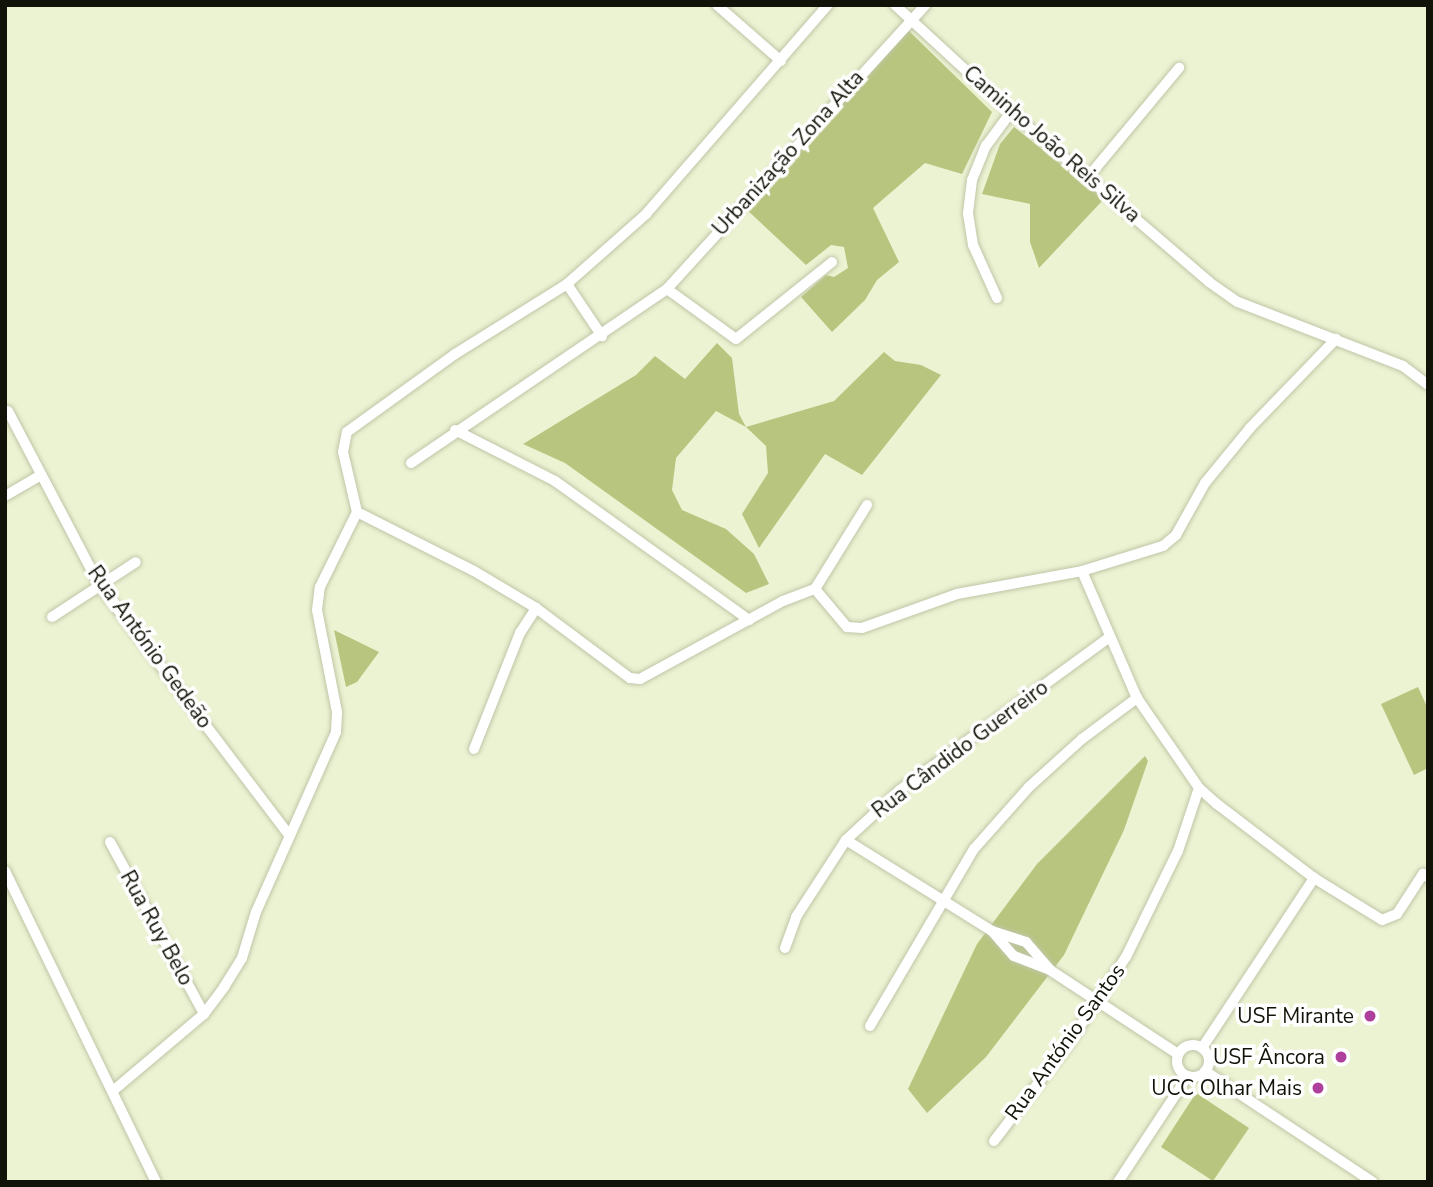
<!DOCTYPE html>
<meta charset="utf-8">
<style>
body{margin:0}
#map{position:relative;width:1433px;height:1187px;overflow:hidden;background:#ecf3d3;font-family:"Nunito Sans",sans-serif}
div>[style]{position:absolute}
.green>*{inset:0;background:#b8c57f}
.roads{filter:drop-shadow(0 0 2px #bfc6a7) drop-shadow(0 0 2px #bfc6a7)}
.minor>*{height:10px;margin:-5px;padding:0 5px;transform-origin:5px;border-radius:5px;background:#fff}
.minor>.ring{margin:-5px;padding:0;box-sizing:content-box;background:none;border:10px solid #fff;border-radius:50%}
.dots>*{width:19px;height:19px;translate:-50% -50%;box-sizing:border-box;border:4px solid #fff;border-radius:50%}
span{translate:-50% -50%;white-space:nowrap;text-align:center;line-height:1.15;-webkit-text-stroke:7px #fff;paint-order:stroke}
.street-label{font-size:21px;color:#111308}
.poi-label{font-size:21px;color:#111308}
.right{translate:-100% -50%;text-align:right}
.frame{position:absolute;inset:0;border:7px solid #111308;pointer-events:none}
</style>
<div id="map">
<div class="green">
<div style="clip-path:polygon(908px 30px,992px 112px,962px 174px,925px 163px,873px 208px,899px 262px,877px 280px,865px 300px,832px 332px,801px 297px,826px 275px,834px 277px,848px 268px,844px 247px,831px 245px,806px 265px,745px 208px)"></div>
<div style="clip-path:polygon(1014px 127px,1104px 199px,1039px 268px,1030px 242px,1030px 204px,982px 194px,1000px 144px)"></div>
<div style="clip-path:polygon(717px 343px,732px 358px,739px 414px,746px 427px,834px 401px,884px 352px,895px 361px,921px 365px,941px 375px,862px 475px,825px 454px,759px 548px,742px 514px,768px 473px,766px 446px,746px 427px,716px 411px,676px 458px,672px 490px,682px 510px,726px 529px,754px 554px,769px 584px,746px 593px,565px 463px,523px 444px,636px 375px,655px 356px,685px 379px)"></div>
<div style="clip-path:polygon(334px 630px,379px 652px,357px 682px,346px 687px)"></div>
<div style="clip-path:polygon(1418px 687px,1428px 709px,1428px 768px,1414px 775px,1381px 704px)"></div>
<div style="clip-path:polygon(1145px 756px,1148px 761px,1124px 830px,1064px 955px,986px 1057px,927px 1113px,908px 1089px,977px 944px,1037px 864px)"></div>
<div style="clip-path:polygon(1196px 1093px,1249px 1128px,1213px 1181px,1161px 1147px)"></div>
</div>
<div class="roads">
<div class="minor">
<div style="left:717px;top:5px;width:85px;rotate:41.2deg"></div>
<div style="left:895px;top:5px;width:158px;rotate:42.7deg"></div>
<div style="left:1011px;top:112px;width:261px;rotate:40.6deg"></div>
<div style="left:1209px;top:282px;width:35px;rotate:35deg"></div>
<div style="left:1238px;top:302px;width:177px;rotate:21.2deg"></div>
<div style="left:1403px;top:366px;width:31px;rotate:37deg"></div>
<div style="left:1089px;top:176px;width:141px;rotate:-50.2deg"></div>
<div style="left:567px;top:284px;width:63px;rotate:56.1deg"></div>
<div style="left:667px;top:289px;width:85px;rotate:35.9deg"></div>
<div style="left:736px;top:339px;width:123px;rotate:-38.7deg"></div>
<div style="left:997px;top:298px;width:58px;rotate:-114.4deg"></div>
<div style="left:973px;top:245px;width:32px;rotate:-99deg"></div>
<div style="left:968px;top:213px;width:33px;rotate:-83deg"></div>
<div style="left:972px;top:180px;width:37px;rotate:-68deg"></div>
<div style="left:986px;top:146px;width:42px;rotate:-53.7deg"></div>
<div style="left:8px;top:411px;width:198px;rotate:62.3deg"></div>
<div style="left:100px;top:586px;width:313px;rotate:52.8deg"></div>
<div style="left:455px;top:430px;width:112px;rotate:27deg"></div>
<div style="left:555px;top:481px;width:239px;rotate:35.6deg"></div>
<div style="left:411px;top:463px;width:310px;rotate:-34.2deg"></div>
<div style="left:667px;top:289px;width:384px;rotate:-47.7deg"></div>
<div style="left:5px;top:496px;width:42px;rotate:-30.3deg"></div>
<div style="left:357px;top:512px;width:131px;rotate:26.8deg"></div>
<div style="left:474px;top:571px;width:72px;rotate:30.8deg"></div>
<div style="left:536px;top:608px;width:117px;rotate:36.7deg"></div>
<div style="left:630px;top:678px;width:10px;rotate:6deg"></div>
<div style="left:640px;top:679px;width:163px;rotate:-28.6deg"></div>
<div style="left:783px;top:601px;width:34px;rotate:-21deg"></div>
<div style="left:1082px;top:571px;width:138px;rotate:66.6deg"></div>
<div style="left:1137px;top:698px;width:109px;rotate:55.4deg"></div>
<div style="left:1199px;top:788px;width:24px;rotate:42deg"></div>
<div style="left:1217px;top:804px;width:122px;rotate:37.3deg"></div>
<div style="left:1314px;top:878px;width:80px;rotate:31.7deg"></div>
<div style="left:1382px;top:920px;width:16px;rotate:-22deg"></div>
<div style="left:1397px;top:914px;width:48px;rotate:-57deg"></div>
<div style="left:1423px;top:874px;width:6px;rotate:31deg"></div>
<div style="left:815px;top:589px;width:50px;rotate:49.9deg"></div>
<div style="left:847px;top:627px;width:15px;rotate:4deg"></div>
<div style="left:862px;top:628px;width:101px;rotate:-19.7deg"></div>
<div style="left:957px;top:594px;width:127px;rotate:-10.4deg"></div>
<div style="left:1082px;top:571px;width:85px;rotate:-17.2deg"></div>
<div style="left:1163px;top:546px;width:17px;rotate:-40deg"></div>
<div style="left:1176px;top:535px;width:60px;rotate:-60.9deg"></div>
<div style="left:1205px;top:483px;width:71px;rotate:-50.7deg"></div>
<div style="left:1250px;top:428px;width:124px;rotate:-46deg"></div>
<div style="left:815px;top:589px;width:99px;rotate:-58.2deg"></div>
<div style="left:52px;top:617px;width:100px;rotate:-33.2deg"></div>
<div style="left:474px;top:749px;width:125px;rotate:-68.4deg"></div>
<div style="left:520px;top:633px;width:30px;rotate:-57deg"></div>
<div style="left:846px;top:840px;width:172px;rotate:31.9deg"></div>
<div style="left:992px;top:931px;width:33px;rotate:49deg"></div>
<div style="left:1014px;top:956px;width:39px;rotate:21deg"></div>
<div style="left:1050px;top:970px;width:153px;rotate:33.3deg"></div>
<div style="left:110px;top:842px;width:196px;rotate:61.3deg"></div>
<div style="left:5px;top:871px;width:346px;rotate:64.1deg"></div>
<div style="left:992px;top:931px;width:36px;rotate:18deg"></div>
<div style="left:1026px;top:942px;width:37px;rotate:49deg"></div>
<div style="left:785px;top:948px;width:33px;rotate:-70deg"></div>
<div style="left:796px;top:917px;width:92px;rotate:-57deg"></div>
<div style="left:846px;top:840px;width:74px;rotate:-42.8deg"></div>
<div style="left:900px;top:790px;width:260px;rotate:-36.1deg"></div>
<div style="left:870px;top:1026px;width:205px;rotate:-59.6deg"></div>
<div style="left:974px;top:849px;width:83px;rotate:-48.4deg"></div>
<div style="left:1029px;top:787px;width:72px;rotate:-42.2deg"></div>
<div style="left:1082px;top:739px;width:69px;rotate:-36.7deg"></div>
<div class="ring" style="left:1177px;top:1045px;width:22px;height:22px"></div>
<div style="left:1202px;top:1048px;width:204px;rotate:-56.6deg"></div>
<div style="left:1205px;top:1071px;width:201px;rotate:33.5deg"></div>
<div style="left:114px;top:1090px;width:118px;rotate:-40.2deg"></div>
<div style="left:204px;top:1014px;width:34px;rotate:-53deg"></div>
<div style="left:224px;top:987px;width:34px;rotate:-58deg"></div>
<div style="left:242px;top:958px;width:48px;rotate:-73.1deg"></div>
<div style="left:256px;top:912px;width:197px;rotate:-66deg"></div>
<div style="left:336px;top:732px;width:20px;rotate:-87deg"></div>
<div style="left:337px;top:712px;width:104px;rotate:-101.1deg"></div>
<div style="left:317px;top:610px;width:23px;rotate:-83deg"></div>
<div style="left:320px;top:587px;width:84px;rotate:-63.7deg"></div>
<div style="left:357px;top:512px;width:62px;rotate:-103.1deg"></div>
<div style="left:343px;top:452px;width:20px;rotate:-79deg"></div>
<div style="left:347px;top:432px;width:133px;rotate:-35.8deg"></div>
<div style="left:455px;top:354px;width:132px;rotate:-32deg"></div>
<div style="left:567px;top:284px;width:106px;rotate:-41.5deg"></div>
<div style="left:646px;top:214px;width:277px;rotate:-49deg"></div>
<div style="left:994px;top:1141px;width:123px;rotate:-52.6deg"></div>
<div style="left:1069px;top:1043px;width:103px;rotate:-56.5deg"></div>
<div style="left:1126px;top:957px;width:118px;rotate:-63.9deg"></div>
<div style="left:1178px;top:851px;width:66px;rotate:-71.6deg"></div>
<div style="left:1118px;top:1182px;width:127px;rotate:-56.6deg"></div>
</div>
</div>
<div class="dots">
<div style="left:1370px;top:1016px;background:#af3f9c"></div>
<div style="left:1341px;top:1057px;background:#af3f9c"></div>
<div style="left:1318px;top:1088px;background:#af3f9c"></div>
</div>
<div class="street-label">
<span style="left:1052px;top:144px;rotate:41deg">Caminho João Reis Silva</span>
<span style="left:788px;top:153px;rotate:-48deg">Urbanização Zona Alta</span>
<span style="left:150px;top:647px;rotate:54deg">Rua António Gedeão</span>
<span style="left:960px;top:749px;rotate:-37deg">Rua Cândido Guerreiro</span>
<span style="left:157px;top:928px;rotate:61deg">Rua Ruy Belo</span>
<span style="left:1065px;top:1042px;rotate:-54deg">Rua António Santos</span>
</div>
<div class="poi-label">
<span class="right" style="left:1354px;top:1016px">USF Mirante</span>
<span class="right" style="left:1325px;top:1057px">USF Âncora</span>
<span class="right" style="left:1302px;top:1088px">UCC Olhar Mais</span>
</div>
<div class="frame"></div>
</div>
